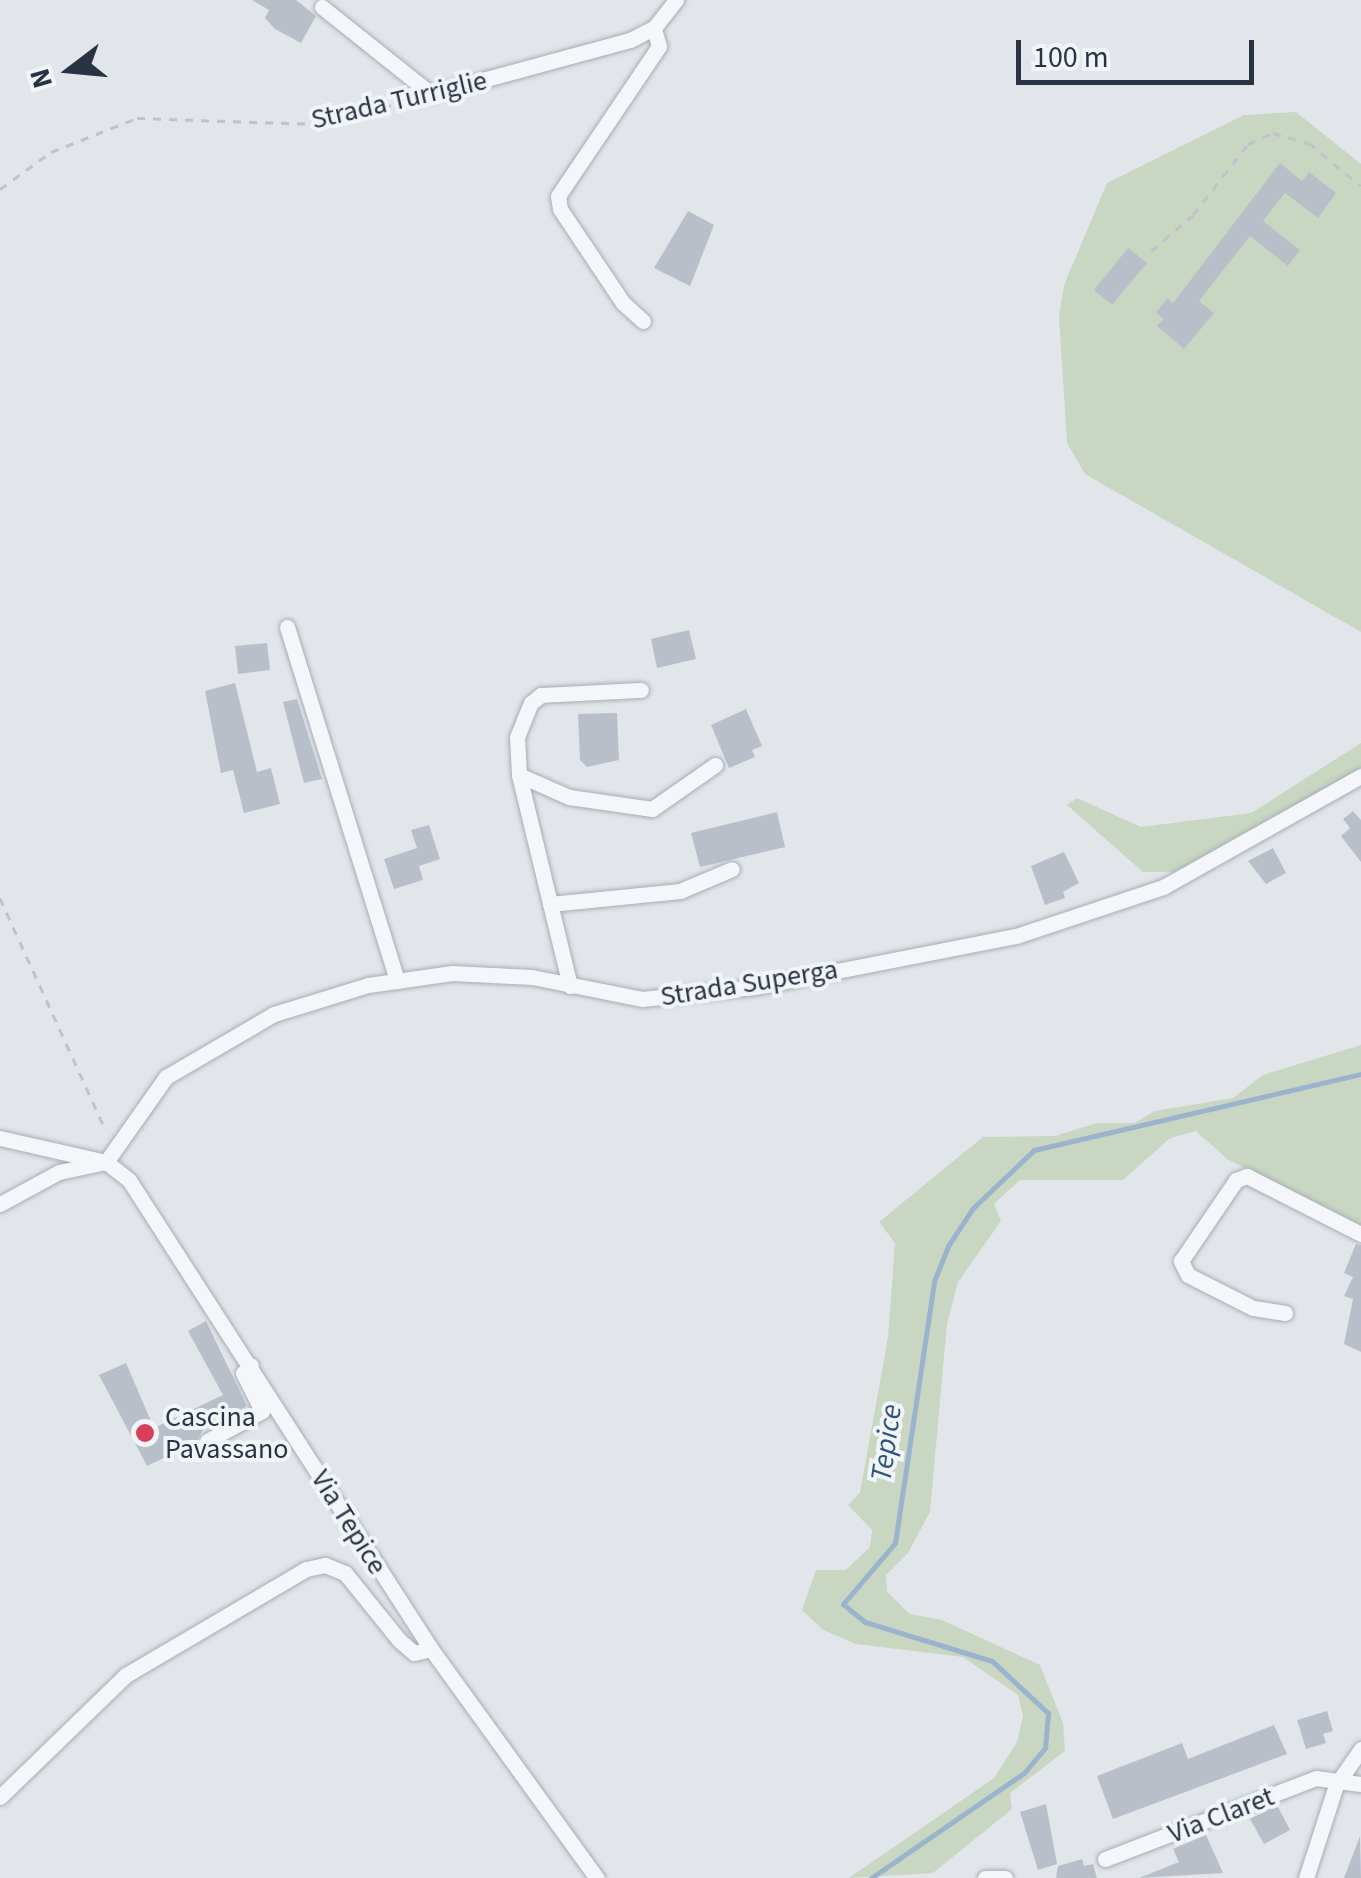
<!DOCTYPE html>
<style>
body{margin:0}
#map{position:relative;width:1361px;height:1878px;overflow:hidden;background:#e2e6eb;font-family:"Source Sans 3",sans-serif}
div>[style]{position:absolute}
.green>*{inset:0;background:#c8d6c2}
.stream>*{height:5px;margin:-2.5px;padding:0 2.5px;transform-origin:2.5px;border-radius:2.5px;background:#9bb4cd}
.building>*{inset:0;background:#b9bfc9}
.path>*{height:2.5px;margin-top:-1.25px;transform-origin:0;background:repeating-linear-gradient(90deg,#c0c3ca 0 8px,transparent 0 16px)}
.roads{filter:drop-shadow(0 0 2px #a7adb6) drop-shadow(0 0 2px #a7adb6)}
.minor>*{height:15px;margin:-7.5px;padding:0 7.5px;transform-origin:7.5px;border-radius:7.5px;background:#f5f6f9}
.dots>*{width:28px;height:28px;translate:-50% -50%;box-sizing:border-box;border:5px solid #f2f5f8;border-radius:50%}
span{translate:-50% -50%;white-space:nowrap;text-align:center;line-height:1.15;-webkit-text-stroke:8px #f2f5f8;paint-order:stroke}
.street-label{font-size:28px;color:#293344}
.poi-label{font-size:28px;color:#293344}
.left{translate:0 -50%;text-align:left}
.water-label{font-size:30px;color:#30537b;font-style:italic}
.north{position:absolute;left:20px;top:20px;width:100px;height:100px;-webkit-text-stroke:8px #f2f5f8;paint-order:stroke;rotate:254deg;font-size:28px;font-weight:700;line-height:40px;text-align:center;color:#293344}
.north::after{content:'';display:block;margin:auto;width:35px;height:45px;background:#293344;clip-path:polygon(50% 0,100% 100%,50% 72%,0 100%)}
.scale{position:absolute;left:1016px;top:40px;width:238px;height:45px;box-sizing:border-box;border:5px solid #293344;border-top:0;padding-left:12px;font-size:30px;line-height:35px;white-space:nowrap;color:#293344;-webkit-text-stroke:8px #f2f5f8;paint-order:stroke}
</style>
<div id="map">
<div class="green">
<div style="clip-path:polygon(1296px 112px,1361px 164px,1361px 632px,1085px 474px,1067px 443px,1059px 316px,1064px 285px,1107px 183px,1244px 115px)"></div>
<div style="clip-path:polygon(1361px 743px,1361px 768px,1178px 872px,1143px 872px,1067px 805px,1077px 798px,1141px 827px,1251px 813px)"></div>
<div style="clip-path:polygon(1361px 1045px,1361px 1225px,1227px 1159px,1196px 1131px,1170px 1138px,1123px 1180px,1020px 1180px,994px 1204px,1001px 1221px,958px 1282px,947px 1324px,930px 1512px,908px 1553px,886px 1575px,887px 1592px,910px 1614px,942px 1620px,1040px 1665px,1063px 1723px,1065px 1751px,1010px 1793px,1012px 1809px,933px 1873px,849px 1878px,994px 1778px,1017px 1742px,1023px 1716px,1018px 1695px,963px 1657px,856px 1644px,823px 1630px,802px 1610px,816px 1570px,846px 1570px,870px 1547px,872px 1530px,848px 1505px,860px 1493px,888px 1337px,895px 1243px,879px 1222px,983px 1137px,1055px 1136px,1097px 1123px,1134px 1123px,1155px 1111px,1233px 1098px,1263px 1075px)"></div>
</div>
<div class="stream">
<div style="left:871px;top:1878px;width:186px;rotate:-34.5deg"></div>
<div style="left:1024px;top:1773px;width:33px;rotate:-50deg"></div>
<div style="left:1045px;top:1748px;width:35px;rotate:-85deg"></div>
<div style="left:1048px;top:1713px;width:76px;rotate:-137.1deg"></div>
<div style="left:992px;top:1661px;width:133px;rotate:-162.9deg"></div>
<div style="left:865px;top:1622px;width:28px;rotate:-141deg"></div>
<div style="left:843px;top:1604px;width:80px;rotate:-49.6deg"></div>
<div style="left:895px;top:1543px;width:265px;rotate:-81.5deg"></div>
<div style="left:934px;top:1281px;width:38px;rotate:-68deg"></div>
<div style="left:948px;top:1246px;width:45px;rotate:-56.7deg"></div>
<div style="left:973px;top:1208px;width:84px;rotate:-43.6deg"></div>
<div style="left:1034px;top:1150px;width:336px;rotate:-13.1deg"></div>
</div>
<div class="building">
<div style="clip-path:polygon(252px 0,296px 0,316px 16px,301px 43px,275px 29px,265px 18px,269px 10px)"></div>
<div style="clip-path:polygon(1280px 163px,1302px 181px,1309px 172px,1336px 193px,1318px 218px,1285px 193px,1263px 221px,1300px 250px,1288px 266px,1250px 236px,1199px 301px,1214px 313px,1184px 349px,1157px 326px,1163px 319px,1156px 312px,1168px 298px,1173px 303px)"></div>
<div style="clip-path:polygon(688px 211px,714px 225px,690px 286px,654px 268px)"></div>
<div style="clip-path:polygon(1128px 248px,1147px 263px,1112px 305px,1094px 290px)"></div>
<div style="clip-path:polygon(689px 630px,696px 659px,657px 668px,651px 639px)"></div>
<div style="clip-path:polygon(267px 643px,270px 670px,238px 674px,235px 646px)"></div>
<div style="clip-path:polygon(235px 683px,257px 772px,271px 768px,280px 804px,244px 813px,233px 770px,221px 773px,205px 691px)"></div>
<div style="clip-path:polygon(297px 699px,322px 779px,304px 783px,283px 702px)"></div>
<div style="clip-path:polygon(746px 709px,762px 746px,752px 750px,755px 757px,729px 768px,711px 725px)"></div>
<div style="clip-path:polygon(617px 713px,619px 760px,587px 767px,580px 760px,578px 714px)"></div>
<div style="clip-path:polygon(1353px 811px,1361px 820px,1361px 862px,1341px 836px,1350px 828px,1343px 819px)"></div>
<div style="clip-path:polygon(777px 812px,785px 847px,700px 867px,691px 833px)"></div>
<div style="clip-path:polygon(429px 825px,440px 859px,419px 866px,423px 880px,394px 889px,384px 859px,417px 848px,411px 830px)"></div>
<div style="clip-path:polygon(1273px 848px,1286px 873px,1266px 884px,1248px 861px)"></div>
<div style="clip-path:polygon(1064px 852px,1079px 883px,1063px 892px,1065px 898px,1045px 905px,1031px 866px)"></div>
<div style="clip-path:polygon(1356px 1244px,1361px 1245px,1361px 1352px,1344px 1344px,1353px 1299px,1344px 1296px,1353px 1277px,1344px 1273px)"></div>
<div style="clip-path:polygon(206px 1321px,247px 1406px,202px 1431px,196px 1443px,147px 1466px,99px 1375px,126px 1363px,154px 1428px,223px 1395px,188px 1331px)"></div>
<div style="clip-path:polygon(1327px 1711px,1333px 1731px,1323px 1734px,1326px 1743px,1306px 1749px,1297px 1720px)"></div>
<div style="clip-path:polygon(1274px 1725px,1287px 1754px,1113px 1819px,1097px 1776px,1182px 1743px,1188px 1759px)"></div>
<div style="clip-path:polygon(1046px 1804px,1057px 1864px,1038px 1870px,1020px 1812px)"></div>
<div style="clip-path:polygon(1277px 1805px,1290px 1830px,1264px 1844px,1250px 1819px)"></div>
<div style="clip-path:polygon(1206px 1835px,1223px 1873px,1139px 1878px,1179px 1862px,1173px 1849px)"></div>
<div style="clip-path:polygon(1360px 1836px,1361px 1878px,1344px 1878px)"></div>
<div style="clip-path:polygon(1082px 1859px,1084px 1866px,1093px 1864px,1097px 1878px,1056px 1878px,1058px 1866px)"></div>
</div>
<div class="path">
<div style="left:0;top:189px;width:63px;rotate:-36deg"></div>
<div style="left:51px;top:152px;width:92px;rotate:-21.6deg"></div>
<div style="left:137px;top:118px;width:184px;rotate:1.9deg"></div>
<div style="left:321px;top:124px;width:92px;rotate:-15.1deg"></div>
<div style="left:1151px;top:251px;width:55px;rotate:-40.6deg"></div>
<div style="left:1193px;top:215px;width:90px;rotate:-52.2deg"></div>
<div style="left:1248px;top:144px;width:27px;rotate:-24deg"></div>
<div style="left:1273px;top:133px;width:37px;rotate:16deg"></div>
<div style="left:1309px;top:143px;width:67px;rotate:39.6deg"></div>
<div style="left:0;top:898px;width:256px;rotate:65.5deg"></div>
</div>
<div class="roads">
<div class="minor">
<div style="left:322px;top:7px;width:139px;rotate:38.6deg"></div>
<div style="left:431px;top:94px;width:206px;rotate:-15.2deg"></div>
<div style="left:630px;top:40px;width:27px;rotate:-27deg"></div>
<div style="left:654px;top:28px;width:36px;rotate:-52deg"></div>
<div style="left:643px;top:321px;width:27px;rotate:-138deg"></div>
<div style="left:623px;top:303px;width:113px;rotate:-123.8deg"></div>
<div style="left:560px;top:209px;width:13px;rotate:-99deg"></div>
<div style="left:558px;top:196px;width:181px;rotate:-56deg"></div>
<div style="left:659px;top:46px;width:19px;rotate:-106deg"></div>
<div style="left:287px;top:627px;width:371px;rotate:72.7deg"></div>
<div style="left:519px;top:775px;width:55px;rotate:23.7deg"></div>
<div style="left:569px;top:797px;width:84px;rotate:8.2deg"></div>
<div style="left:652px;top:809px;width:77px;rotate:-34.9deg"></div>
<div style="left:550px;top:904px;width:131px;rotate:-5.7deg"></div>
<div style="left:680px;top:891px;width:56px;rotate:-22.9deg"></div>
<div style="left:570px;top:986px;width:217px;rotate:-103.6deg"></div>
<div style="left:519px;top:775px;width:38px;rotate:-93deg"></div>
<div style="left:517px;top:737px;width:37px;rotate:-68deg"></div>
<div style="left:531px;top:703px;width:13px;rotate:-39deg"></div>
<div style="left:541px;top:695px;width:100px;rotate:-2.9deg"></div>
<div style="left:0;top:1138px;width:109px;rotate:12.8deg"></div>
<div style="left:106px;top:1162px;width:29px;rotate:38deg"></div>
<div style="left:129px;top:1180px;width:558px;rotate:57.22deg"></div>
<div style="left:431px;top:1649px;width:283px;rotate:54.1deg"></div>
<div style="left:0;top:1204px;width:67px;rotate:-28.5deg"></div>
<div style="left:59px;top:1172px;width:48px;rotate:-12deg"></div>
<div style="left:106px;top:1162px;width:104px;rotate:-54.8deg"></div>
<div style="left:166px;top:1077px;width:125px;rotate:-30.3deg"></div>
<div style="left:274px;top:1014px;width:98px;rotate:-17.1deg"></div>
<div style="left:368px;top:985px;width:85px;rotate:-8.1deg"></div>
<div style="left:452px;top:973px;width:80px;rotate:2.9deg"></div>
<div style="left:532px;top:977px;width:112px;rotate:11.3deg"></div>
<div style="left:642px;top:999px;width:114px;rotate:-6.1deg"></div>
<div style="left:755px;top:987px;width:266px;rotate:-11.1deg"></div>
<div style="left:1016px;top:936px;width:155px;rotate:-18.4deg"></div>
<div style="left:1163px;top:887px;width:227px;rotate:-29.3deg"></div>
<div style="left:1285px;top:1313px;width:32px;rotate:-171deg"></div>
<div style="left:1253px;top:1308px;width:73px;rotate:-153.1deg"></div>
<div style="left:1188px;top:1275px;width:16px;rotate:-117deg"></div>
<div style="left:1181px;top:1261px;width:98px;rotate:-55.8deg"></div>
<div style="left:1236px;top:1180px;width:12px;rotate:-20deg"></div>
<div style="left:1247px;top:1176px;width:128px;rotate:27deg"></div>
<div style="left:207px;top:1441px;width:63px;rotate:-28.6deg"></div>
<div style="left:262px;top:1411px;width:42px;rotate:-116.6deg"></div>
<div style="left:243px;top:1373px;width:11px;rotate:-45deg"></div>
<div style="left:0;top:1797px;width:175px;rotate:-44.1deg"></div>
<div style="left:126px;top:1675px;width:209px;rotate:-30.5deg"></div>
<div style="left:306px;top:1569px;width:19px;rotate:-12deg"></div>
<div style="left:325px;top:1565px;width:22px;rotate:22deg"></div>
<div style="left:345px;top:1573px;width:86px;rotate:51.1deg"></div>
<div style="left:399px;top:1640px;width:20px;rotate:41deg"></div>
<div style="left:414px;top:1653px;width:17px;rotate:-13deg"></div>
<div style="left:1105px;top:1859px;width:226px;rotate:-21deg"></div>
<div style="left:1316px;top:1778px;width:45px;rotate:7.6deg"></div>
<div style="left:985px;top:1878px;width:20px"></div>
<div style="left:1306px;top:1878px;width:98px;rotate:-72.1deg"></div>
<div style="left:1336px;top:1785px;width:44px;rotate:-55.2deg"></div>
</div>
</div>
<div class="dots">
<div style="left:145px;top:1433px;background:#d74059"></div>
</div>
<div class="street-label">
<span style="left:399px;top:100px;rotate:-13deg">Strada Turriglie</span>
<span style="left:749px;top:983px;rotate:-9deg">Strada Superga</span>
<span style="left:349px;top:1522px;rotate:58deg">Via Tepice</span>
<span style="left:1221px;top:1815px;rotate:-21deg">Via Claret</span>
</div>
<div class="poi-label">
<span class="left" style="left:165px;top:1433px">Cascina<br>Pavassano</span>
</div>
<div class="water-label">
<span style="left:887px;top:1443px;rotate:-82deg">Tepice</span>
</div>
<div class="north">N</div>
<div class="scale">100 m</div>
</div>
